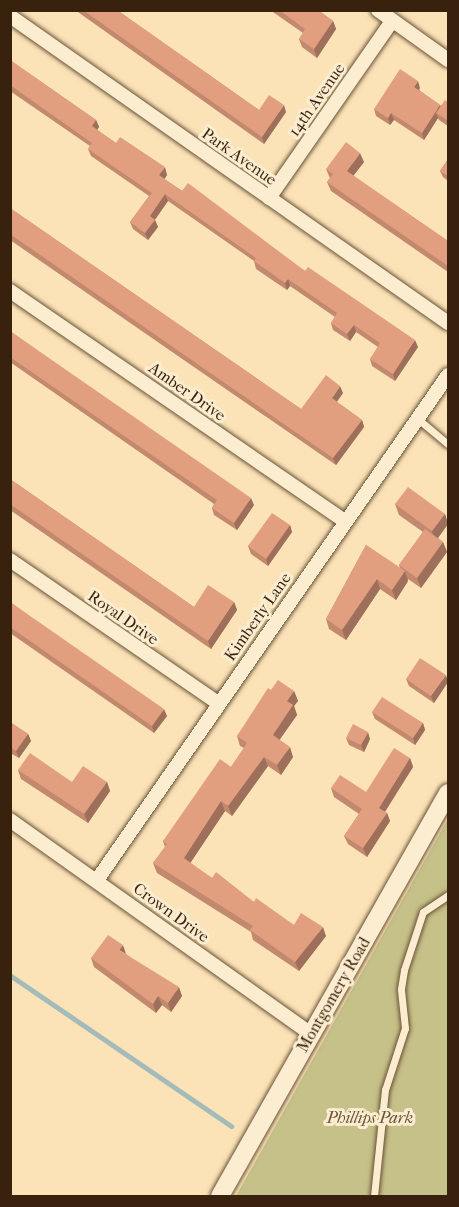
<!DOCTYPE html>
<style>
body{margin:0}
#map{position:relative;width:459px;height:1207px;overflow:hidden;background:#fce3b7;font-family:"IM FELL French Canon",serif}
div>[style]{position:absolute}
.green>*{inset:0;background:#c6c189}
.stream>*{height:4.5px;margin:-2.25px;padding:0 2.25px;transform-origin:2.25px;border-radius:2.25px;background:#a4bbb9}
.roads{filter:drop-shadow(0 0 2px #695238) drop-shadow(0 0 2px #695238)}
.lane>*{height:7px;margin:-3.5px;padding:0 3.5px;transform-origin:3.5px;border-radius:3.5px;background:#fdedd0}
.street>*{height:14px;margin:-7px;padding:0 7px;transform-origin:7px;border-radius:7px;background:#fdedd0}
.secondary>*{height:18px;margin:-9px;padding:0 9px;transform-origin:9px;border-radius:9px;background:#fdedd0}
.wall>*{inset:0;background:#c2896e}
.shaded-wall>*{inset:0;background:#9e6f5a}
.building>*{inset:0;background:#e19f80}
span{translate:-50% -50%;white-space:nowrap;text-align:center;line-height:1.15;-webkit-text-stroke:6px #fdedd0;paint-order:stroke}
.street-label{font-size:16px;color:#38220e}
.park-label{font-size:16px;color:#635233;font-style:italic}
.frame{position:absolute;inset:0;border:12px solid #38220e;pointer-events:none}
</style>
<div id="map">
<div class="green">
<div style="clip-path:polygon(448px 819px,448px 1196px,236px 1196px)"></div>
</div>
<div class="stream">
<div style="left:10px;top:975px;width:268px;rotate:34.3deg"></div>
</div>
<div class="roads">
<div class="lane">
<div style="left:418px;top:419px;width:39px;rotate:40deg"></div>
<div style="left:374px;top:1196px;width:107px;rotate:-84.1deg"></div>
<div style="left:385px;top:1090px;width:65px;rotate:-72.1deg"></div>
<div style="left:405px;top:1028px;width:39px;rotate:-96deg"></div>
<div style="left:401px;top:989px;width:19px;rotate:-81deg"></div>
<div style="left:404px;top:970px;width:61px;rotate:-71.9deg"></div>
<div style="left:423px;top:912px;width:30px;rotate:-34deg"></div>
</div>
<div class="street">
<div style="left:378px;top:10px;width:86px;rotate:35.5deg"></div>
<div style="left:10px;top:16px;width:535px;rotate:35.03deg"></div>
<div style="left:269px;top:198px;width:216px;rotate:-55.2deg"></div>
<div style="left:10px;top:291px;width:406px;rotate:34.5deg"></div>
<div style="left:10px;top:560px;width:252px;rotate:34.5deg"></div>
<div style="left:10px;top:820px;width:371px;rotate:35.4deg"></div>
<div style="left:97px;top:880px;width:615px;rotate:-55.2deg"></div>
</div>
<div class="secondary">
<div style="left:220px;top:1196px;width:463px;rotate:-60.5deg"></div>
</div>
</div>
<div class="wall">
<div style="clip-path:polygon(75px 10px,117px 10px,259px 110px,286px 112px,264px 144px)"></div>
<div style="clip-path:polygon(270px 10px,318px 10px,333px 21px,336px 29px,317px 58px,302px 47px,299px 39px,303px 33px)"></div>
<div style="clip-path:polygon(10px 60px,96px 120px,99px 127px,97px 130px,116px 143px,167px 175px,164px 179px,305px 271px,418px 347px,395px 381px,372px 366px,370px 359px,378px 347px,356px 332px,350px 341px,333px 330px,331px 323px,335px 317px,290px 286px,287px 290px,256px 269px,254px 261px,168px 201px,155px 220px,158px 227px,148px 240px,133px 229px,130px 222px,149px 196px,91px 156px,88px 149px,90px 146px,10px 91px)"></div>
<div style="clip-path:polygon(420px 88px,419px 90px,440px 105px,441px 106px,448px 102px,448px 126px,439px 120px,438px 118px,424px 140px,394px 120px,390px 125px,376px 116px,374px 109px)"></div>
<div style="clip-path:polygon(448px 159px,448px 181px,443px 177px,440px 171px)"></div>
<div style="clip-path:polygon(364px 162px,353px 176px,448px 241px,448px 272px,331px 191px,327px 182px,330px 178px,326px 169px)"></div>
<div style="clip-path:polygon(10px 208px,301px 409px,343px 393px,337px 402px,362px 420px,364px 427px,336px 465px,10px 240px)"></div>
<div style="clip-path:polygon(10px 331px,254px 505px,237px 530px,214px 515px,212px 508px,214px 504px,10px 362px)"></div>
<div style="clip-path:polygon(10px 479px,194px 607px,234px 602px,237px 610px,211px 649px,10px 510px)"></div>
<div style="clip-path:polygon(395px 504px,445px 514px,448px 524px,438px 538px,443px 542px,447px 552px,421px 588px,408px 579px,408px 581px,396px 600px,380px 589px,346px 640px,329px 629px,326px 619px,366px 545px,400px 568px,399px 565px,423px 532px,399px 515px)"></div>
<div style="clip-path:polygon(290px 525px,292px 532px,268px 566px,251px 554px,248px 546px)"></div>
<div style="clip-path:polygon(10px 602px,167px 716px,154px 733px,10px 633px)"></div>
<div style="clip-path:polygon(406px 679px,448px 682px,434px 703px,409px 686px)"></div>
<div style="clip-path:polygon(271px 690px,294px 691px,298px 701px,294px 706px,297px 715px,279px 740px,293px 757px,281px 775px,268px 766px,232px 816px,225px 811px,190px 863px,212px 878px,294px 925px,326px 936px,299px 971px,253px 940px,251px 932px,157px 873px,153px 863px,165px 847px,163px 841px,231px 767px,244px 748px,240px 746px,237px 736px)"></div>
<div style="clip-path:polygon(372px 712px,423px 723px,425px 730px,415px 745px,375px 719px)"></div>
<div style="clip-path:polygon(10px 722px,28px 734px,31px 741px,19px 758px,10px 753px)"></div>
<div style="clip-path:polygon(346px 738px,370px 739px,364px 752px,349px 745px)"></div>
<div style="clip-path:polygon(410px 758px,413px 767px,385px 812px,387px 813px,390px 821px,367px 857px,348px 844px,344px 836px,359px 814px,334px 797px,331px 788px,366px 792px)"></div>
<div style="clip-path:polygon(18px 770px,72px 782px,107px 782px,110px 791px,88px 823px,21px 779px)"></div>
<div style="clip-path:polygon(126px 954px,182px 996px,171px 1012px,162px 1005px,156px 1013px,94px 967px,91px 958px)"></div>
</div>
<div class="shaded-wall">
<div style="clip-path:polygon(333px 21px,336px 29px,317px 58px,314px 49px)"></div>
<div style="clip-path:polygon(418px 81px,420px 88px,416px 94px,414px 87px)"></div>
<div style="clip-path:polygon(284px 105px,286px 112px,264px 144px,262px 137px)"></div>
<div style="clip-path:polygon(440px 105px,443px 112px,436px 113px,438px 118px,424px 140px,422px 133px)"></div>
<div style="clip-path:polygon(391px 113px,394px 120px,390px 125px,388px 118px)"></div>
<div style="clip-path:polygon(96px 120px,99px 127px,95px 133px,92px 126px)"></div>
<div style="clip-path:polygon(360px 153px,364px 162px,350px 180px,347px 171px)"></div>
<div style="clip-path:polygon(165px 167px,167px 175px,162px 183px,159px 175px)"></div>
<div style="clip-path:polygon(165px 194px,168px 201px,153px 222px,155px 220px,158px 227px,148px 240px,145px 233px,150px 216px)"></div>
<div style="clip-path:polygon(288px 279px,290px 286px,287px 290px,285px 283px)"></div>
<div style="clip-path:polygon(354px 325px,356px 332px,350px 341px,347px 334px)"></div>
<div style="clip-path:polygon(415px 340px,418px 347px,395px 381px,393px 374px)"></div>
<div style="clip-path:polygon(340px 386px,343px 393px,334px 405px,332px 398px)"></div>
<div style="clip-path:polygon(362px 420px,364px 427px,336px 465px,333px 458px)"></div>
<div style="clip-path:polygon(251px 498px,254px 505px,237px 530px,234px 523px)"></div>
<div style="clip-path:polygon(445px 514px,448px 524px,435px 542px,432px 531px)"></div>
<div style="clip-path:polygon(290px 525px,292px 532px,268px 566px,266px 559px)"></div>
<div style="clip-path:polygon(443px 542px,447px 552px,421px 588px,417px 578px)"></div>
<div style="clip-path:polygon(405px 571px,408px 581px,396px 600px,392px 590px)"></div>
<div style="clip-path:polygon(377px 579px,380px 589px,346px 640px,342px 630px)"></div>
<div style="clip-path:polygon(234px 602px,237px 610px,211px 649px,208px 641px)"></div>
<div style="clip-path:polygon(446px 675px,448px 682px,434px 703px,431px 696px)"></div>
<div style="clip-path:polygon(294px 691px,298px 701px,294px 706px,297px 715px,276px 745px,273px 735px,287px 701px)"></div>
<div style="clip-path:polygon(164px 709px,167px 716px,154px 733px,152px 726px)"></div>
<div style="clip-path:polygon(423px 723px,425px 730px,415px 745px,413px 738px)"></div>
<div style="clip-path:polygon(368px 732px,370px 739px,364px 752px,361px 745px)"></div>
<div style="clip-path:polygon(28px 734px,31px 741px,19px 758px,16px 751px)"></div>
<div style="clip-path:polygon(290px 747px,293px 757px,281px 775px,277px 765px)"></div>
<div style="clip-path:polygon(264px 757px,268px 766px,232px 816px,228px 806px)"></div>
<div style="clip-path:polygon(410px 758px,413px 767px,382px 816px,379px 808px)"></div>
<div style="clip-path:polygon(107px 782px,110px 791px,88px 823px,84px 814px)"></div>
<div style="clip-path:polygon(221px 801px,225px 811px,187px 868px,184px 858px)"></div>
<div style="clip-path:polygon(387px 813px,390px 821px,367px 857px,363px 848px)"></div>
<div style="clip-path:polygon(323px 927px,326px 936px,299px 971px,295px 962px)"></div>
<div style="clip-path:polygon(123px 945px,126px 954px,119px 950px)"></div>
<div style="clip-path:polygon(179px 987px,182px 996px,171px 1012px,168px 1003px)"></div>
<div style="clip-path:polygon(158px 996px,162px 1005px,156px 1013px,153px 1004px)"></div>
</div>
<div class="building">
<div style="clip-path:polygon(83px 10px,117px 10px,259px 110px,269px 95px,284px 105px,262px 137px)"></div>
<div style="clip-path:polygon(279px 10px,318px 10px,333px 21px,314px 49px,299px 39px,305px 29px)"></div>
<div style="clip-path:polygon(10px 60px,96px 120px,92px 126px,116px 143px,120px 137px,165px 167px,159px 175px,182px 191px,188px 183px,305px 271px,308px 267px,415px 340px,393px 374px,370px 359px,380px 343px,354px 325px,347px 334px,331px 323px,337px 313px,288px 279px,285px 283px,254px 261px,256px 258px,165px 194px,150px 216px,155px 220px,145px 233px,130px 222px,152px 193px,88px 149px,92px 143px,10px 85px)"></div>
<div style="clip-path:polygon(400px 69px,418px 81px,414px 87px,440px 105px,422px 133px,391px 113px,388px 118px,374px 109px)"></div>
<div style="clip-path:polygon(445px 100px,448px 102px,448px 117px,447px 120px,436px 113px)"></div>
<div style="clip-path:polygon(346px 142px,360px 153px,347px 171px,448px 241px,448px 266px,327px 182px,333px 174px,326px 169px)"></div>
<div style="clip-path:polygon(448px 159px,448px 176px,440px 171px)"></div>
<div style="clip-path:polygon(10px 208px,301px 409px,326px 375px,340px 386px,332px 398px,362px 420px,333px 458px,10px 234px)"></div>
<div style="clip-path:polygon(10px 331px,251px 498px,234px 523px,212px 508px,217px 500px,10px 357px)"></div>
<div style="clip-path:polygon(10px 479px,194px 607px,208px 585px,234px 602px,208px 641px,10px 504px)"></div>
<div style="clip-path:polygon(408px 487px,445px 514px,432px 531px,395px 504px)"></div>
<div style="clip-path:polygon(272px 513px,290px 525px,266px 559px,248px 546px)"></div>
<div style="clip-path:polygon(425px 529px,443px 542px,417px 578px,399px 565px)"></div>
<div style="clip-path:polygon(366px 545px,405px 571px,392px 590px,377px 579px,342px 630px,326px 619px)"></div>
<div style="clip-path:polygon(10px 602px,164px 709px,152px 726px,10px 627px)"></div>
<div style="clip-path:polygon(420px 658px,446px 675px,431px 696px,406px 679px)"></div>
<div style="clip-path:polygon(278px 680px,294px 691px,287px 701px,293px 705px,273px 735px,290px 747px,277px 765px,264px 757px,228px 806px,221px 801px,184px 858px,212px 878px,216px 872px,254px 902px,256px 898px,294px 925px,301px 913px,323px 927px,295px 962px,250px 930px,253px 926px,153px 863px,167px 844px,163px 841px,220px 759px,231px 767px,247px 743px,237px 736px,268px 688px,271px 690px)"></div>
<div style="clip-path:polygon(382px 697px,423px 723px,413px 738px,372px 712px)"></div>
<div style="clip-path:polygon(10px 722px,28px 734px,16px 751px,10px 747px)"></div>
<div style="clip-path:polygon(353px 724px,368px 732px,361px 745px,346px 738px)"></div>
<div style="clip-path:polygon(394px 748px,410px 758px,379px 808px,387px 813px,363px 848px,344px 836px,362px 809px,331px 788px,340px 775px,366px 792px)"></div>
<div style="clip-path:polygon(30px 753px,72px 782px,83px 766px,107px 782px,84px 814px,18px 770px)"></div>
<div style="clip-path:polygon(108px 935px,123px 945px,119px 950px,179px 987px,168px 1003px,158px 996px,153px 1004px,91px 958px)"></div>
</div>
<div class="street-label">
<span style="left:317px;top:100px;rotate:-55deg">14th Avenue</span>
<span style="left:239px;top:157px;rotate:35deg">Park Avenue</span>
<span style="left:187px;top:392px;rotate:35deg">Amber Drive</span>
<span style="left:258px;top:617px;rotate:-55deg">Kimberly Lane</span>
<span style="left:123px;top:618px;rotate:35deg">Royal Drive</span>
<span style="left:171px;top:913px;rotate:36deg">Crown Drive</span>
<span style="left:334px;top:995px;rotate:-60deg">Montgomery Road</span>
</div>
<div class="park-label">
<span style="left:370px;top:1118px">Phillips Park</span>
</div>
<div class="frame"></div>
</div>
